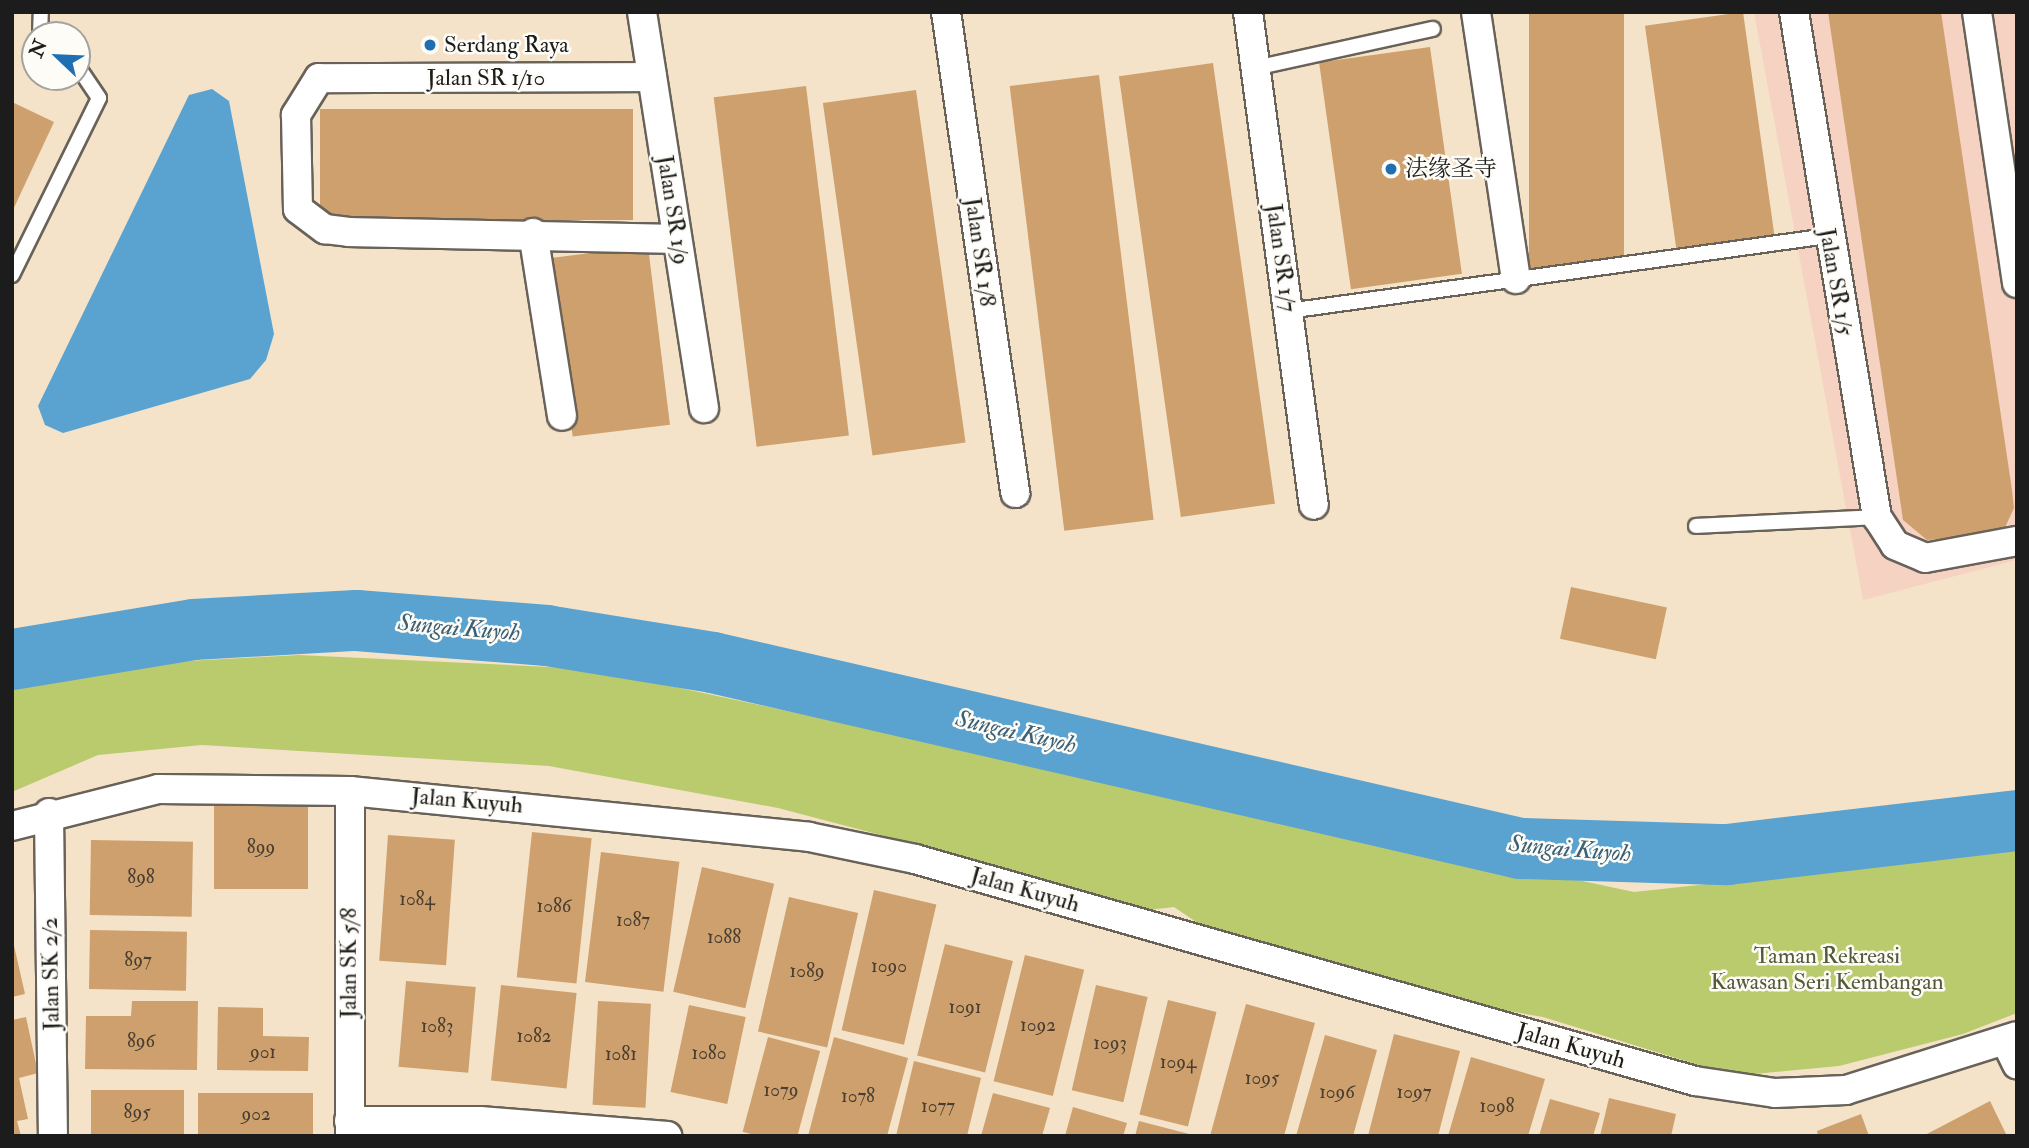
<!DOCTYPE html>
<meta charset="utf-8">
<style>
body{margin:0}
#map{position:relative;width:2029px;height:1148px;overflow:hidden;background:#f4e3c9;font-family:"IM FELL Double Pica","Noto Serif SC",serif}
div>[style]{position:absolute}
.built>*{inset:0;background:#f6d2c3}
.green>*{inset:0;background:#bacb6e}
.water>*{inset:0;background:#5aa3d1}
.river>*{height:61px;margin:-30.5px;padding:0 30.5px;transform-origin:30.5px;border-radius:30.5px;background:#5aa3d1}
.building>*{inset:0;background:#cea06d;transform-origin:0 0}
.roads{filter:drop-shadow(2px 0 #686259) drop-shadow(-2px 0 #686259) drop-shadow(0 2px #686259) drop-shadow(0 -2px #686259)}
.service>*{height:14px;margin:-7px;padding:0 7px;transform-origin:7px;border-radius:7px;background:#fff}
.minor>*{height:28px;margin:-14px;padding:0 14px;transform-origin:14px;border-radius:14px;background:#fff}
.dots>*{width:19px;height:19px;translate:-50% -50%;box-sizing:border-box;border:4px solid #fdfcf7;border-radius:50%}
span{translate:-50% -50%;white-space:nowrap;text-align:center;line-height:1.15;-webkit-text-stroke:5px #fdfcf7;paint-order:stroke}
.number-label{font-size:19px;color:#483d30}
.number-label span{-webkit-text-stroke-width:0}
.poi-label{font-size:23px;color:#1c1c1c}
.left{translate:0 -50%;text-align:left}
.street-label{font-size:23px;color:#1c1c1c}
.park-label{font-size:23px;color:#535939}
.water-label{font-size:24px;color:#3b6076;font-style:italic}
.frame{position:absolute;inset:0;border:14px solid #1c1c1c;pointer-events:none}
.north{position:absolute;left:21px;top:21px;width:70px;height:70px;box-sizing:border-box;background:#fdfcf7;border:2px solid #a3a29f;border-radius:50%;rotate:293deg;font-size:19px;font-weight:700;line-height:28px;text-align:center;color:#1c1c1c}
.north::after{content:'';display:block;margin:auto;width:24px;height:32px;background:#1f6fb2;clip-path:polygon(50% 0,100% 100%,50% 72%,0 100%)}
</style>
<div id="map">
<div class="built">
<i style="clip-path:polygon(1754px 12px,2017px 12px,2017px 560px,1863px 600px)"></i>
</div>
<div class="green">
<i style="clip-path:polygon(299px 655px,591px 669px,1634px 892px,1932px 860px,2017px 838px,2017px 1013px,1963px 1034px,1839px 1066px,1734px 1076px,1543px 1017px,1400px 992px,1229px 944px,1174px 907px,1131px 912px,976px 860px,778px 808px,549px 766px,202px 745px,98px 755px,12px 792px,12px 681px,56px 668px)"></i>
</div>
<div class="water">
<i style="clip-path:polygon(212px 89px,229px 101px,274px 334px,266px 360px,250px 379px,63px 433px,45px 425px,38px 406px,189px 95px)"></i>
</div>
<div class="river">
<i style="left:12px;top:659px;width:183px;rotate:-9.4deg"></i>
<i style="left:193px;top:629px;width:163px;rotate:-3.2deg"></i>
<i style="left:356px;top:620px;width:191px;rotate:4.5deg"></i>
<i style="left:546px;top:635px;width:168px;rotate:9.2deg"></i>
<i style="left:712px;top:662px;width:829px;rotate:12.96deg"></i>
<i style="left:1520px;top:848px;width:207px;rotate:1.7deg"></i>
<i style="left:1727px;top:854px;width:292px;rotate:-6.7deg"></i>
</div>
<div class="building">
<i style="left:1529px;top:12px;width:95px;height:259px"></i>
<i style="left:1743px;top:12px;width:225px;height:99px;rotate:82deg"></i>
<i style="clip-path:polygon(1828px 12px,1941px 12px,2012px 490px,2014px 508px,2002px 534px,1927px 540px,1903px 520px)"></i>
<i style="left:1430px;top:47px;width:229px;height:112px;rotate:82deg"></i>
<i style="left:1213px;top:63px;width:445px;height:95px;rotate:82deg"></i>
<i style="left:1099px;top:75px;width:448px;height:90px;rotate:83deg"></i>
<i style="left:806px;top:86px;width:352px;height:93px;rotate:83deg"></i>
<i style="left:916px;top:90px;width:356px;height:94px;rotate:82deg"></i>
<i style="clip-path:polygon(12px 102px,54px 122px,12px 212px)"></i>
<i style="left:320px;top:109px;width:313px;height:111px"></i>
<i style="left:648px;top:246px;width:180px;height:98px;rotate:83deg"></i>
<i style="left:1571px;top:587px;width:98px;height:53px;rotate:12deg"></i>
<i style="left:308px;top:805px;width:84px;height:94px;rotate:90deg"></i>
<i style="left:532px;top:832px;width:60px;height:146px;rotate:6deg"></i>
<i style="left:388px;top:835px;width:67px;height:126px;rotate:4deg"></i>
<i style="left:91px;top:840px;width:102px;height:75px;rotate:1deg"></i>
<i style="left:601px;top:852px;width:79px;height:131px;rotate:7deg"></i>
<i style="left:702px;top:867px;width:74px;height:128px;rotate:13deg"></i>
<i style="left:874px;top:890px;width:64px;height:144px;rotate:13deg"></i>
<i style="left:789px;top:897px;width:71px;height:138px;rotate:13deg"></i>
<i style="left:90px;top:930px;width:97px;height:59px;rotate:1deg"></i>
<i style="clip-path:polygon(13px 941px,25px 994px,12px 997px,12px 942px)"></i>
<i style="left:945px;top:944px;width:70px;height:115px;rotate:14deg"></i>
<i style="left:1025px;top:955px;width:61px;height:130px;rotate:14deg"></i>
<i style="left:406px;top:981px;width:70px;height:86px;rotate:5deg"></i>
<i style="left:501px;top:985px;width:76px;height:96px;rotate:6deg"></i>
<i style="left:1096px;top:985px;width:53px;height:108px;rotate:13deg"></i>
<i style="left:1168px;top:1000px;width:50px;height:118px;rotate:14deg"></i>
<i style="clip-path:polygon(132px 1001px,198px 1001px,197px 1070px,85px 1069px,86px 1016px,131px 1016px)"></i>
<i style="left:598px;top:1001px;width:53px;height:104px;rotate:3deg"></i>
<i style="clip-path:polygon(1246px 1004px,1315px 1023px,1284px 1136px,1210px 1136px)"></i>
<i style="left:689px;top:1005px;width:58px;height:89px;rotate:12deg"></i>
<i style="clip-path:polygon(218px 1007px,263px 1008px,263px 1036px,309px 1037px,308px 1071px,217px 1070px)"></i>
<i style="clip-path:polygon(26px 1017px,38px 1073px,19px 1078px,28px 1119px,17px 1121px,21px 1136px,12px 1136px,12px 1020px)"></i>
<i style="clip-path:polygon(1394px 1034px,1460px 1051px,1438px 1136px,1368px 1136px)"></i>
<i style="clip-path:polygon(1325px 1035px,1377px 1050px,1353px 1136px,1296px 1136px)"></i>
<i style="left:768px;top:1037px;width:54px;height:98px;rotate:15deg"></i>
<i style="clip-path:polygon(834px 1037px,908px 1058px,887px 1136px,808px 1136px)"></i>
<i style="clip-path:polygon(1471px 1057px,1545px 1079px,1528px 1136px,1448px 1136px)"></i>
<i style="clip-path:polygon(914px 1061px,981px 1078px,967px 1136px,896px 1136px)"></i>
<i style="left:184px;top:1090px;width:46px;height:93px;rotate:90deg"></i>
<i style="left:313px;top:1093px;width:43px;height:115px;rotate:90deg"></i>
<i style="clip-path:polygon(993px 1093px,1050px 1108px,1042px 1136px,981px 1136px)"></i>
<i style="clip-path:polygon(1609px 1098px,1676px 1114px,1671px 1136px,1600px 1136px)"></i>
<i style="clip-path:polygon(1550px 1099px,1600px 1113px,1593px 1136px,1539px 1136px)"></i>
<i style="clip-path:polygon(1990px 1101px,2007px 1136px,1923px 1136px)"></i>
<i style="clip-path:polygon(1073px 1107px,1127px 1123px,1123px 1136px,1065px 1136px)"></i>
<i style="clip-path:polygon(1861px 1114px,1869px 1136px,1818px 1136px,1817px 1131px)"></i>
<i style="clip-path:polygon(1139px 1121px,1193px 1135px,1193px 1136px,1135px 1136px)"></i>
</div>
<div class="roads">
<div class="service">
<i style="left:40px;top:35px;width:23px;rotate:-88deg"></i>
<i style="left:1255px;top:68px;width:182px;rotate:-12.4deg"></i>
<i style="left:12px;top:275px;width:197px;rotate:-63.8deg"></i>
<i style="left:99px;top:98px;width:40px;rotate:-124deg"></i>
<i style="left:1288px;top:311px;width:545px;rotate:-7.91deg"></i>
<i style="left:1696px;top:526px;width:181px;rotate:-2.8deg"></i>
</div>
<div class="minor">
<i style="left:642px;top:12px;width:401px;rotate:81.1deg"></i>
<i style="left:946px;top:12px;width:486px;rotate:81.8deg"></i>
<i style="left:1248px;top:12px;width:497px;rotate:82.4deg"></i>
<i style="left:1476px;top:12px;width:270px;rotate:81.5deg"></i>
<i style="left:1794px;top:12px;width:512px;rotate:80.67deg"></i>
<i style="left:1877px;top:517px;width:33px;rotate:57deg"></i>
<i style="left:1895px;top:545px;width:33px;rotate:23deg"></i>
<i style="left:1925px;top:558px;width:94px;rotate:-10.5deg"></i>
<i style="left:1977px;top:12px;width:274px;rotate:81.6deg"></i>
<i style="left:652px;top:77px;width:333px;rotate:179.8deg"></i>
<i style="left:319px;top:78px;width:44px;rotate:121.9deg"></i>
<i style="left:296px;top:115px;width:94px;rotate:88.8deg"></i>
<i style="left:298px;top:209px;width:34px;rotate:37deg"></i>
<i style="left:325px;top:229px;width:24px;rotate:7deg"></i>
<i style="left:349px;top:232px;width:328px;rotate:1.2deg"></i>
<i style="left:533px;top:233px;width:185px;rotate:81deg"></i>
<i style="left:49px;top:813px;width:323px;rotate:89.3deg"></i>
<i style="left:12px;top:826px;width:151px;rotate:-14.2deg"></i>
<i style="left:158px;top:789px;width:192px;rotate:0.6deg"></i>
<i style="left:350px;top:791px;width:461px;rotate:5.7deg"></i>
<i style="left:809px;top:837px;width:108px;rotate:11.7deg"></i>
<i style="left:915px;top:859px;width:811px;rotate:15.89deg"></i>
<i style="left:1695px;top:1081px;width:81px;rotate:8.5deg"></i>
<i style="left:1775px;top:1093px;width:71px;rotate:-2.4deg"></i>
<i style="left:1846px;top:1090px;width:179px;rotate:-17.5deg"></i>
<i style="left:2006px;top:1042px;width:25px;rotate:64deg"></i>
<i style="left:349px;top:1121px;width:131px"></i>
<i style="left:480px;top:1121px;width:188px;rotate:4.6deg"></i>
<i style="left:350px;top:1136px;width:345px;rotate:-90deg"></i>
</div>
</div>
<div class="dots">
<i style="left:430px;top:45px;background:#1f6fb2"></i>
<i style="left:1391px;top:169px;background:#1f6fb2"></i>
</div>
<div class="number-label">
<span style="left:261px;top:848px">899</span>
<span style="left:141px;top:878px">898</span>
<span style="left:417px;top:900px">1084</span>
<span style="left:554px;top:907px">1086</span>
<span style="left:633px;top:921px">1087</span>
<span style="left:724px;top:938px">1088</span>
<span style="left:138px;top:961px">897</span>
<span style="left:889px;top:967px">1090</span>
<span style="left:807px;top:972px">1089</span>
<span style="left:965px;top:1008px">1091</span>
<span style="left:1038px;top:1026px">1092</span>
<span style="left:437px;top:1027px">1083</span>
<span style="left:534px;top:1037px">1082</span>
<span style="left:141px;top:1042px">896</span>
<span style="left:1110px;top:1044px">1093</span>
<span style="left:263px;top:1053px">901</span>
<span style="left:709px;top:1054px">1080</span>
<span style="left:621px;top:1055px">1081</span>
<span style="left:1178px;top:1063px">1094</span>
<span style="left:1262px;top:1079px">1095</span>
<span style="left:781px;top:1091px">1079</span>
<span style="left:1337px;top:1093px">1096</span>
<span style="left:1414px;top:1093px">1097</span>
<span style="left:858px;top:1097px">1078</span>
<span style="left:938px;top:1107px">1077</span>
<span style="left:1497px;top:1107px">1098</span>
<span style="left:137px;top:1113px">895</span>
<span style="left:256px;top:1115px">902</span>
</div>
<div class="poi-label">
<span class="left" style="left:444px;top:45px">Serdang Raya</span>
<span class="left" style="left:1405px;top:169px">法缘圣寺</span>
</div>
<div class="street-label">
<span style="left:486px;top:78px">Jalan SR 1/10</span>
<span style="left:673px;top:210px;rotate:81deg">Jalan SR 1/9</span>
<span style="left:980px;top:252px;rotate:82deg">Jalan SR 1/8</span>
<span style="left:1281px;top:258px;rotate:82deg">Jalan SR 1/7</span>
<span style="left:1836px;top:282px;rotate:80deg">Jalan SR 1/5</span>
<span style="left:467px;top:801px;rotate:5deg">Jalan Kuyuh</span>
<span style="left:1025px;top:890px;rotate:16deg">Jalan Kuyuh</span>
<span style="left:349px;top:963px;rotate:-90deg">Jalan SK 5/8</span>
<span style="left:51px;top:974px;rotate:-91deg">Jalan SK 2/2</span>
<span style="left:1571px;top:1046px;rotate:16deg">Jalan Kuyuh</span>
</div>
<div class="park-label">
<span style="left:1827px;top:969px">Taman Rekreasi<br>Kawasan Seri Kembangan</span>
</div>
<div class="water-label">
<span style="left:459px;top:628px;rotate:5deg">Sungai Kuyoh</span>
<span style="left:1016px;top:732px;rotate:13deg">Sungai Kuyoh</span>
<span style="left:1570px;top:849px;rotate:5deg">Sungai Kuyoh</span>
</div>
<div class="frame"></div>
<div class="north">N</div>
</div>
